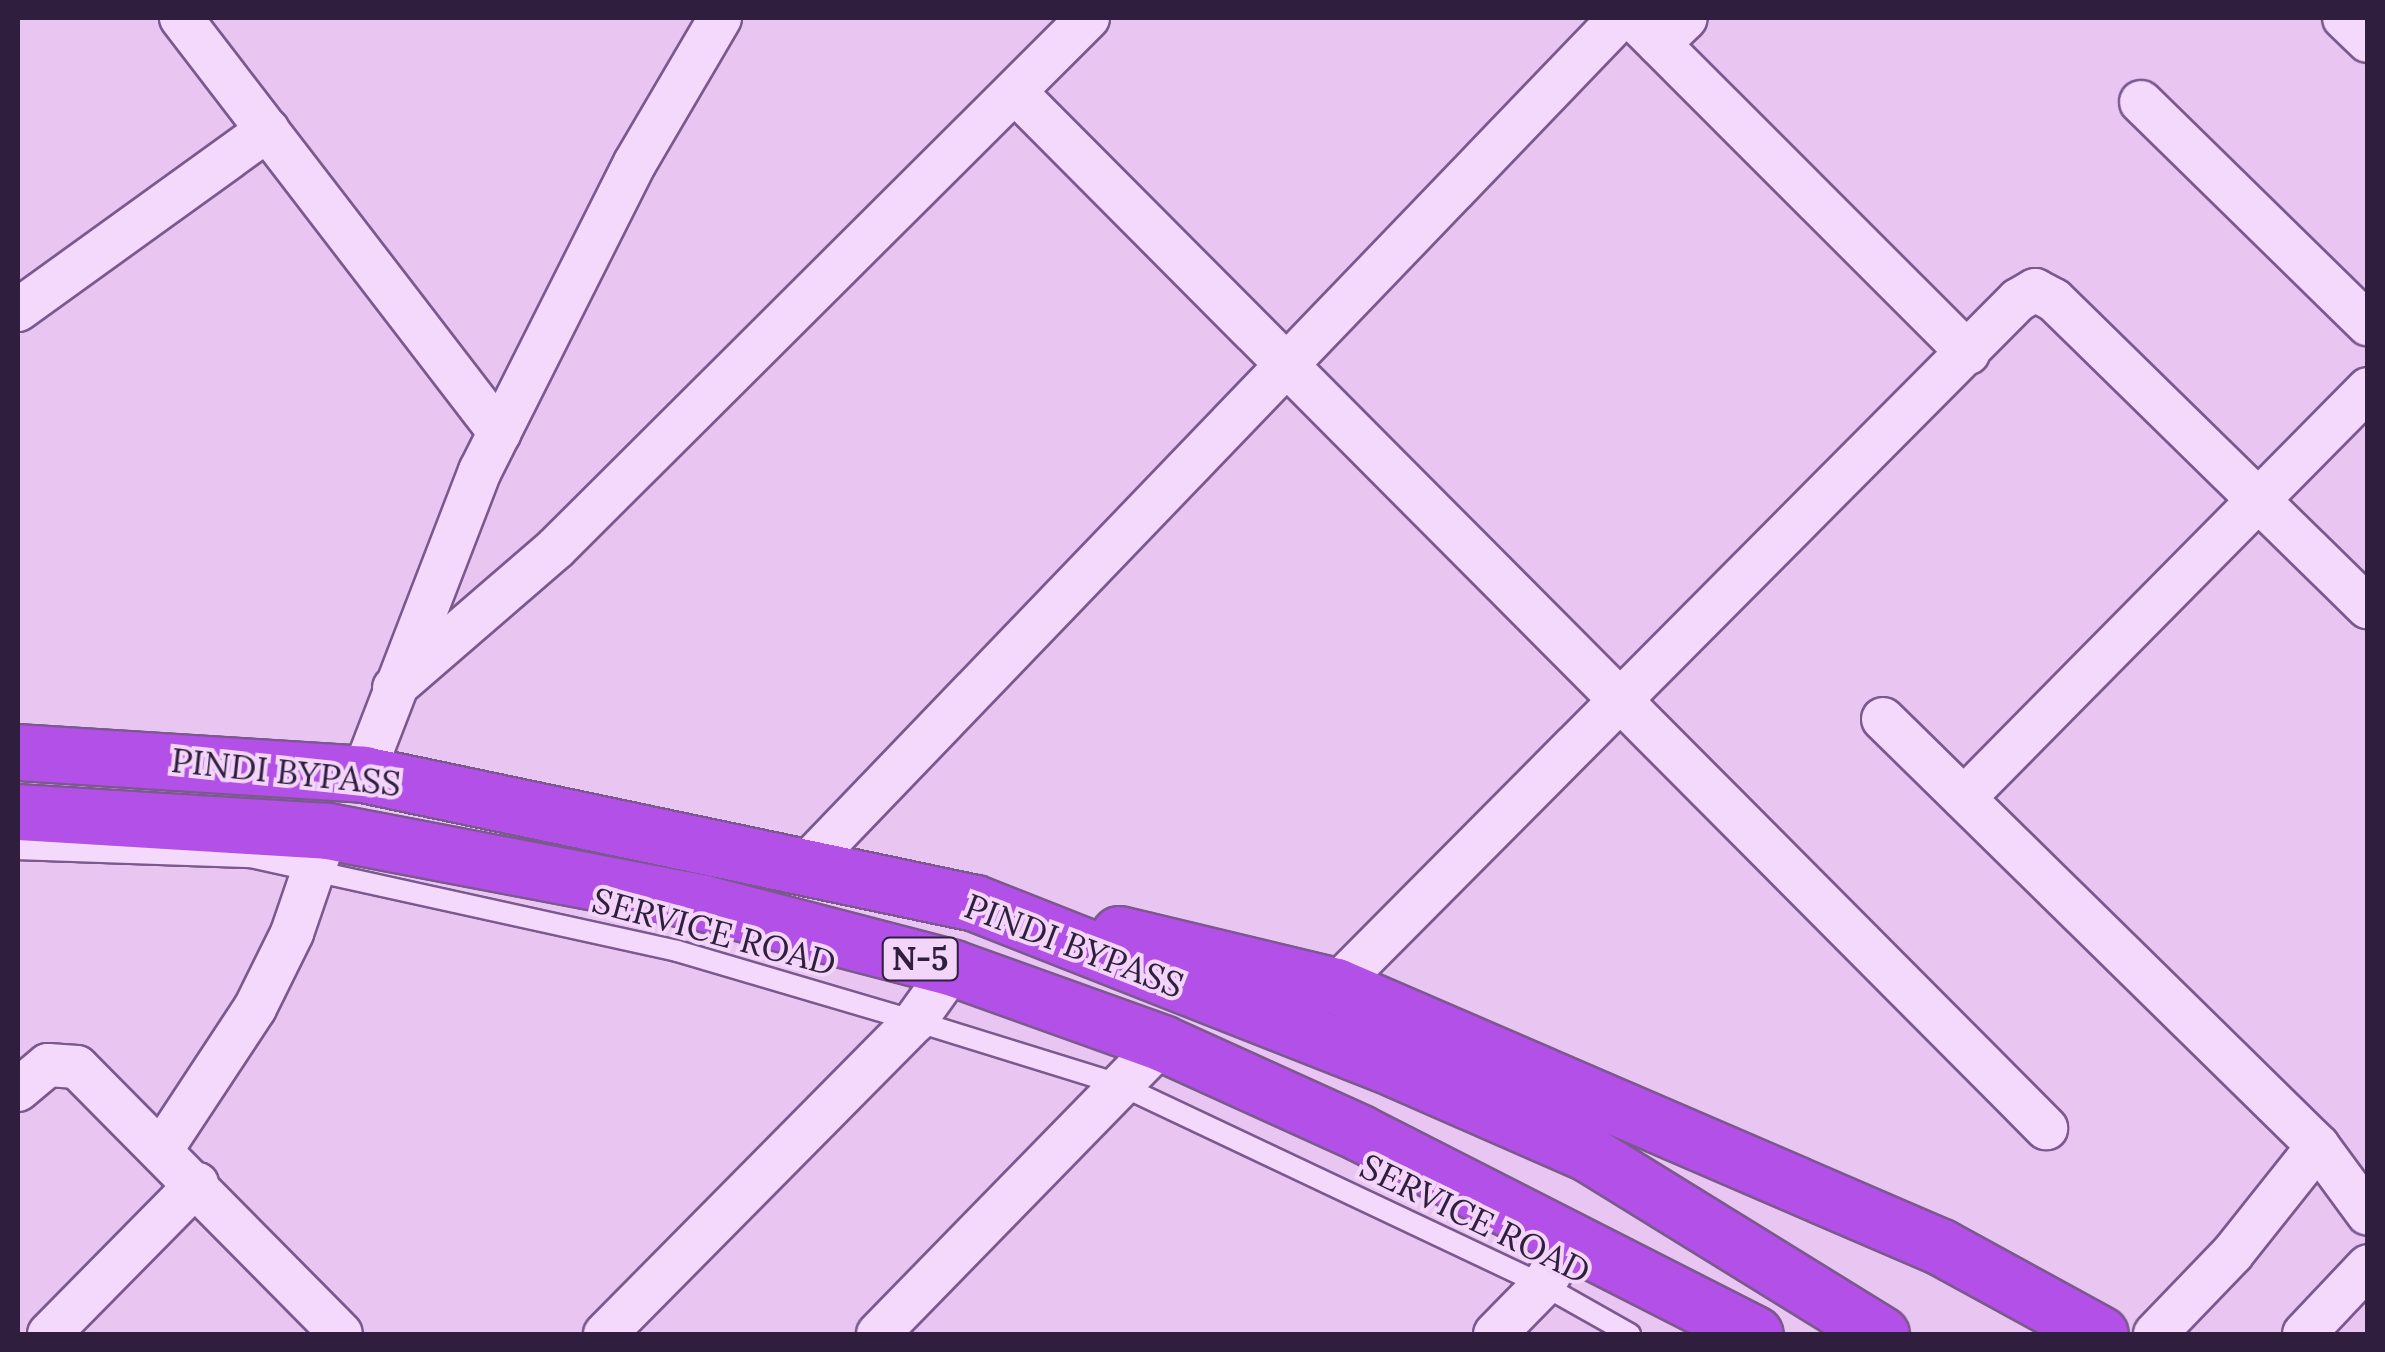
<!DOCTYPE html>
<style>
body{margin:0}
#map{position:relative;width:2385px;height:1352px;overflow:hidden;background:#e9c5f2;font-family:Lora,serif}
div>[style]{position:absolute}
.roads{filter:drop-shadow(2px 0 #7b598f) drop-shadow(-2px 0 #7b598f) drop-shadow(0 2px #7b598f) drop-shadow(0 -2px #7b598f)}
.lane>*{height:20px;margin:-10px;padding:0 10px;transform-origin:10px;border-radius:10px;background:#f4d9fc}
.street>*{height:42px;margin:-21px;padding:0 21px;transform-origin:21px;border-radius:21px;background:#f4d9fc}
.highway>*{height:55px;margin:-27.5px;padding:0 27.5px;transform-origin:27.5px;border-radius:27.5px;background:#b350e7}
span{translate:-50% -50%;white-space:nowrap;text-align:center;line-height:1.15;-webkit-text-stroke:8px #f2d5f9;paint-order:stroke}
.shield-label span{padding:2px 8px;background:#f2d5f9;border:2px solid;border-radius:8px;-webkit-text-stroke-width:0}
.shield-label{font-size:32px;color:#301e3e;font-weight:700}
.street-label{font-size:35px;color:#301e3e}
.frame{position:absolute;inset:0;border:20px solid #301e3e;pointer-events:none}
</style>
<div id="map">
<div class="roads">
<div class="lane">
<i style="left:18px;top:849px;width:232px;rotate:2deg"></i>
<i style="left:250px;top:857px;width:437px;rotate:12.4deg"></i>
<i style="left:677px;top:951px;width:248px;rotate:16.4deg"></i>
<i style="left:915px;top:1021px;width:213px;rotate:17.2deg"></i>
<i style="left:1118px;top:1084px;width:470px;rotate:25.3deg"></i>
<i style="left:1543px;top:1285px;width:100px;rotate:29.4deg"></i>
</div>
<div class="street">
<i style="left:181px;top:18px;width:523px;rotate:52.45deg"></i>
<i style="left:1633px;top:18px;width:474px;rotate:45deg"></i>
<i style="left:2344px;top:18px;width:33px;rotate:44deg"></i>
<i style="left:1659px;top:44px;width:37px;rotate:-44deg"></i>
<i style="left:1015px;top:92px;width:1462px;rotate:45.14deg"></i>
<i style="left:2141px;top:102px;width:318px;rotate:44.4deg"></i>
<i style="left:18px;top:310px;width:308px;rotate:-35.8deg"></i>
<i style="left:394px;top:688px;width:214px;rotate:-40.8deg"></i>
<i style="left:556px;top:548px;width:751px;rotate:-44.89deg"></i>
<i style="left:1883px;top:719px;width:610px;rotate:44.47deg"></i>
<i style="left:2318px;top:1146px;width:84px;rotate:53.7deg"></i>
<i style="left:363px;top:774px;width:325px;rotate:-68.9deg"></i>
<i style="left:480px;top:471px;width:345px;rotate:-63.3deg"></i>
<i style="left:635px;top:163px;width:168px;rotate:-59.6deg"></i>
<i style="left:1964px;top:798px;width:575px;rotate:-45.35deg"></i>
<i style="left:805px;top:866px;width:1176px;rotate:-46.14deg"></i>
<i style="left:1336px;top:986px;width:967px;rotate:-45.17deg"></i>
<i style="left:2018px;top:300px;width:20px;rotate:-30deg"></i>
<i style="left:2035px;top:290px;width:21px;rotate:28deg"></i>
<i style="left:2054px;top:300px;width:439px;rotate:44.4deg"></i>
<i style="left:18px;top:1090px;width:39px;rotate:-40deg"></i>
<i style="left:48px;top:1065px;width:29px;rotate:4deg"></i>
<i style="left:77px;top:1067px;width:375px;rotate:45.3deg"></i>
<i style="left:162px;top:1149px;width:169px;rotate:-56.6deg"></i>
<i style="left:255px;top:1008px;width:84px;rotate:-63.7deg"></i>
<i style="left:292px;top:933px;width:108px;rotate:-71.1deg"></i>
<i style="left:49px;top:1334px;width:211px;rotate:-45.4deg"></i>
<i style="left:605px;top:1334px;width:441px;rotate:-45.3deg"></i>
<i style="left:915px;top:1021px;width:65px;rotate:-54.4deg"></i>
<i style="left:878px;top:1334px;width:407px;rotate:-45.7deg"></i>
<i style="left:1495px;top:1334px;width:69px;rotate:-45.6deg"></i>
<i style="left:1543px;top:1285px;width:57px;rotate:-58deg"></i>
<i style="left:2155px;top:1334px;width:111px;rotate:-46.1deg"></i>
<i style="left:2232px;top:1254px;width:138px;rotate:-51.5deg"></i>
<i style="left:2304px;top:1334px;width:93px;rotate:-46.7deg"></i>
</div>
<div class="highway">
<i style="left:18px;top:752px;width:346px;rotate:3.6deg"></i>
<i style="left:363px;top:774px;width:625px;rotate:11.9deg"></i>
<i style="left:975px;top:903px;width:455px;rotate:21.5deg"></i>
<i style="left:1398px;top:1070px;width:209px;rotate:23.7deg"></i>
<i style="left:1589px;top:1154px;width:343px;rotate:31.7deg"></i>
<i style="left:18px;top:812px;width:310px;rotate:3.5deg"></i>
<i style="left:327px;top:831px;width:380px;rotate:10.8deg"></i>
<i style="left:700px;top:902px;width:261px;rotate:14.6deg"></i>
<i style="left:953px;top:968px;width:222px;rotate:19.7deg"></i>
<i style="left:1162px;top:1043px;width:217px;rotate:24.4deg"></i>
<i style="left:1360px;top:1133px;width:443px;rotate:27deg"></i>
<i style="left:1119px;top:934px;width:223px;rotate:13.5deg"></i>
<i style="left:1336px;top:986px;width:659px;rotate:23.34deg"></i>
<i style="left:1941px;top:1247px;width:181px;rotate:28.7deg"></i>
</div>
</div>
<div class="shield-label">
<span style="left:920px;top:959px">N-5</span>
</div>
<div class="street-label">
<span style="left:286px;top:772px;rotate:6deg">PINDI BYPASS</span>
<span style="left:714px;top:932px;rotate:15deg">SERVICE ROAD</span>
<span style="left:1074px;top:946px;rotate:21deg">PINDI BYPASS</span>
<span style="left:1475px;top:1219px;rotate:26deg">SERVICE ROAD</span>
</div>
<div class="frame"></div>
</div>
